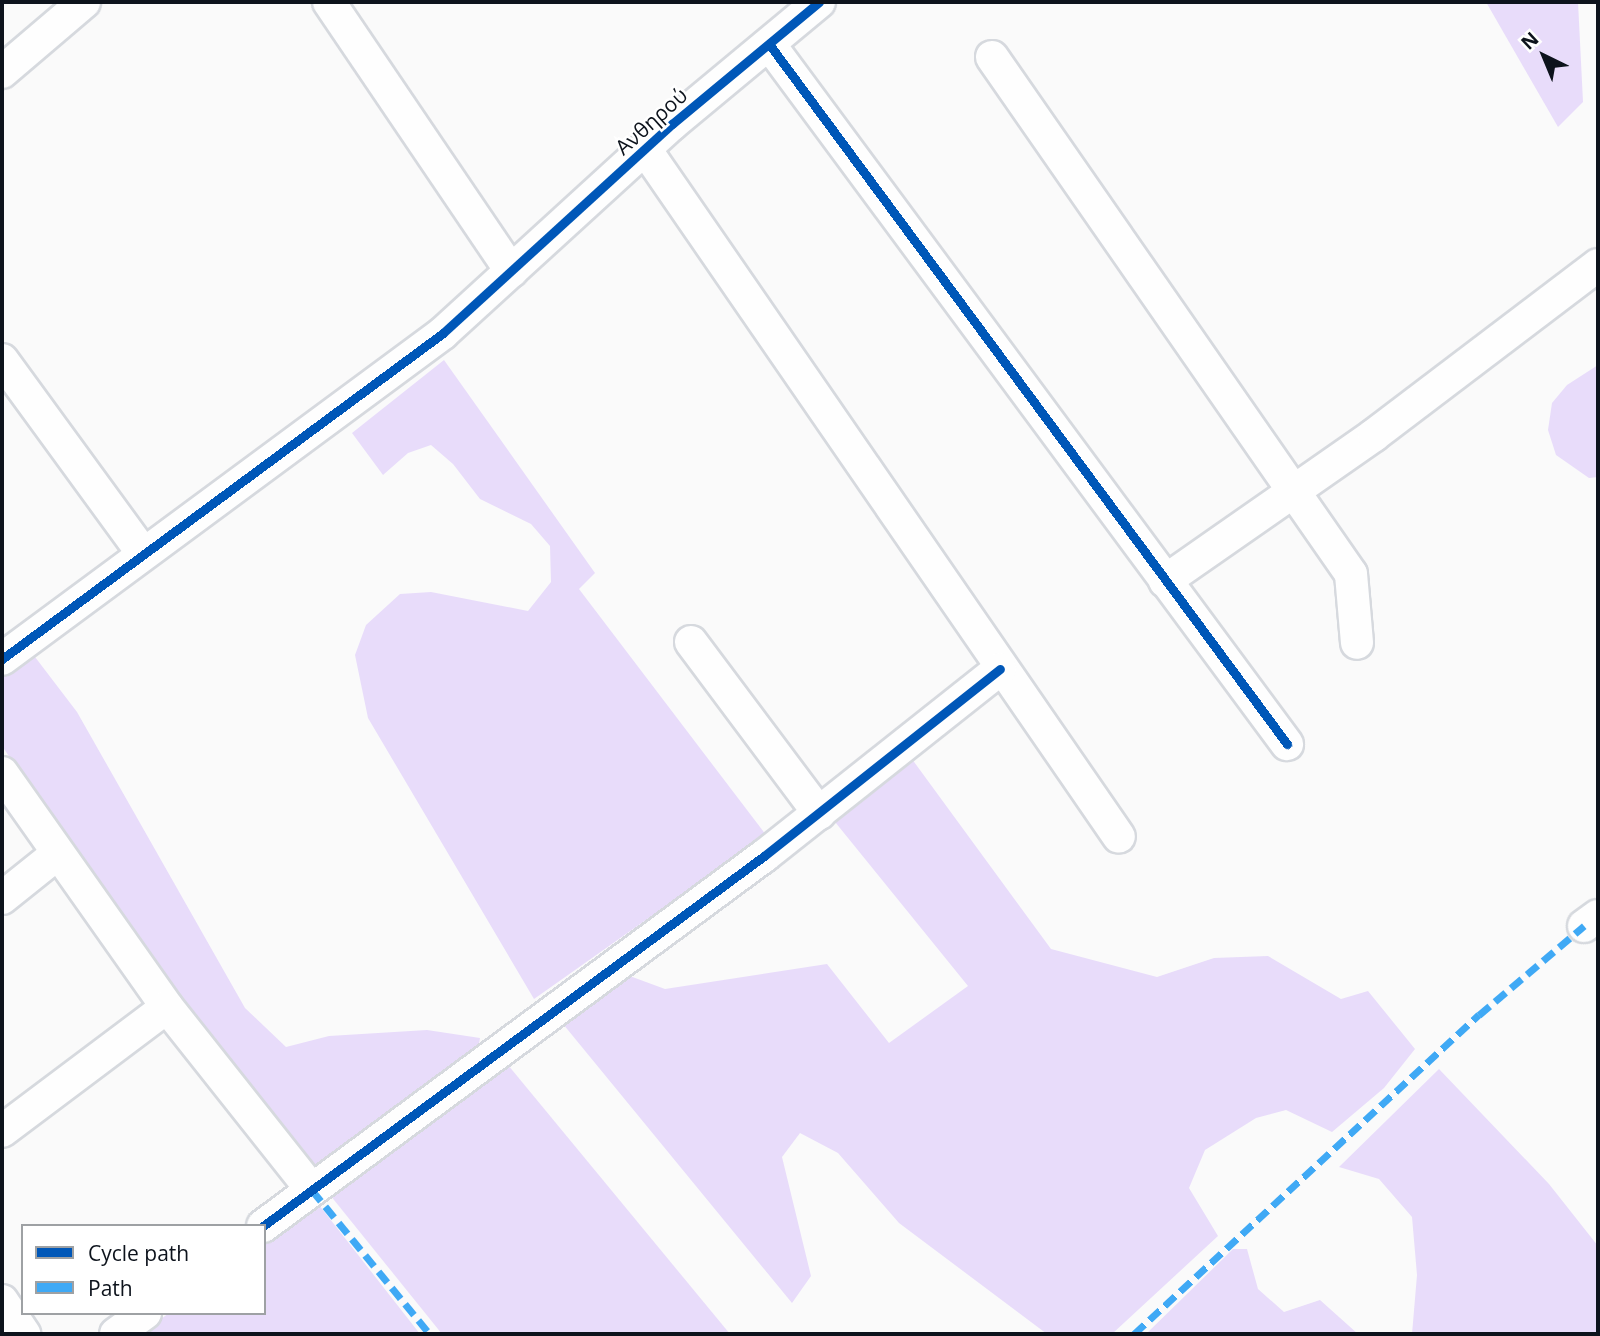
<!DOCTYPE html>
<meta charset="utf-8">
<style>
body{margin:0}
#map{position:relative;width:1600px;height:1336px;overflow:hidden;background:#fafafa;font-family:"Open Sans",sans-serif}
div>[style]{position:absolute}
.green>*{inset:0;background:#e8dcfa}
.roads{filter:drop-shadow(2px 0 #d6d9de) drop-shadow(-2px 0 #d6d9de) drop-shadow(0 2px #d6d9de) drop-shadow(0 -2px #d6d9de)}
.street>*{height:32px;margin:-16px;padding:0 16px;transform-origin:16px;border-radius:16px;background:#fefefe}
.quiet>*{height:7px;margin-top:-3.5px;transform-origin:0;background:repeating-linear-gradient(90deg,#3fa9f5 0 14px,transparent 0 21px)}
.cycleway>*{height:9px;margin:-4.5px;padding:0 4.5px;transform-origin:4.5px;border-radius:4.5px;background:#0057b8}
span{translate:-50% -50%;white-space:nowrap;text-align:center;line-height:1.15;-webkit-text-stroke:5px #fff;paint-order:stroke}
.street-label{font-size:21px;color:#0d131c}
.frame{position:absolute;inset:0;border:4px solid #0d131c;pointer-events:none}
.legend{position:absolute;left:21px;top:1224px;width:245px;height:91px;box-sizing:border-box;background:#fff;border:2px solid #9ea1a4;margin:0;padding:9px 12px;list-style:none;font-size:21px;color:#0d131c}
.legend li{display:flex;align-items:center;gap:14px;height:35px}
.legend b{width:35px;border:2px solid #9ea1a4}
.north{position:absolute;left:1509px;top:21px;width:70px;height:70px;-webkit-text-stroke:5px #fff;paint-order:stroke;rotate:317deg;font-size:19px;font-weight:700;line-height:28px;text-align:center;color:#0d131c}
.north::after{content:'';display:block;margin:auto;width:24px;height:32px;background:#0d131c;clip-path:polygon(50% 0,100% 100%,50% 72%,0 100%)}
</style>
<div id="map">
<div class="green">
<i style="clip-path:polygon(1486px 2px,1578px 2px,1583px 102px,1558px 127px)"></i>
<i style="clip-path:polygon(444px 360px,595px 573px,579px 589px,766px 835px,534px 999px,368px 718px,355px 655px,366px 625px,400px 594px,431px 592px,528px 611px,551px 582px,550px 546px,531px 524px,480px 499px,453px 464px,431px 445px,408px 453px,383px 475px,352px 433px)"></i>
<i style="clip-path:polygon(1598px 365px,1598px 477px,1589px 478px,1556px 455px,1548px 430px,1552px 403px,1567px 385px)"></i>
<i style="clip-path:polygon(32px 653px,77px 712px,245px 1008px,286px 1047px,329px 1036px,427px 1030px,480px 1038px,479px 1044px,311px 1172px,183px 1012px,2px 746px,2px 673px)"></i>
<i style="clip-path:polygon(909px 755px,1051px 949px,1157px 977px,1214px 958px,1268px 956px,1341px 999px,1368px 991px,1415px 1049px,1384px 1088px,1332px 1132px,1286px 1110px,1256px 1118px,1205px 1150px,1189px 1188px,1218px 1236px,1112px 1334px,1047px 1334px,899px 1223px,838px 1153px,800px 1133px,782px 1157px,811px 1276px,792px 1303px,563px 1024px,627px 975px,665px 989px,827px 964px,889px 1043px,968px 986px,831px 817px)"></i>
<i style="clip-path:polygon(503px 1059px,730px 1334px,442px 1334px,330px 1195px)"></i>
<i style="clip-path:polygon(1439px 1069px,1549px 1184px,1598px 1246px,1598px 1334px,1412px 1334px,1417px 1275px,1412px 1217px,1379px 1179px,1339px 1167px)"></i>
<i style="clip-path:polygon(319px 1205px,420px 1334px,141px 1334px,169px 1313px,264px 1313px,264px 1244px)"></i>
<i style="clip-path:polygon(1233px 1249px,1247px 1249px,1258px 1289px,1284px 1312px,1320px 1300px,1358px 1334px,1146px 1334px)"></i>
</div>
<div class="roads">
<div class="street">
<i style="left:329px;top:2px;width:325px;rotate:55.9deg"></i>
<i style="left:769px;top:44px;width:871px;rotate:53.5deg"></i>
<i style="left:992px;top:57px;width:629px;rotate:55.22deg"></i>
<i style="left:1351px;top:574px;width:69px;rotate:85deg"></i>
<i style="left:2px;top:72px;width:108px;rotate:-40.5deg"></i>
<i style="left:645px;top:149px;width:835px;rotate:55.43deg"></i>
<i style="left:2px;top:360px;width:238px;rotate:53.9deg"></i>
<i style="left:1165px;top:581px;width:255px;rotate:-34.9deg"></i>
<i style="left:1374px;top:435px;width:281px;rotate:-37.2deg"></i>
<i style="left:691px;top:642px;width:214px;rotate:53.2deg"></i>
<i style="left:2px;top:659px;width:548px;rotate:-36.47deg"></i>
<i style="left:443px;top:333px;width:310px;rotate:-42.4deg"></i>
<i style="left:672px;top:124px;width:191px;rotate:-39.7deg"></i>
<i style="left:2px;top:773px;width:286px;rotate:54.8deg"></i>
<i style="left:167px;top:1007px;width:233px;rotate:51.6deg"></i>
<i style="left:2px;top:898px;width:70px;rotate:-38.7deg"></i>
<i style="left:1584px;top:926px;width:17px;rotate:-36deg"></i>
<i style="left:2px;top:1131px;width:206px;rotate:-36.9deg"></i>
<i style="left:263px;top:1226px;width:623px;rotate:-36.45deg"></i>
<i style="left:764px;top:856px;width:301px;rotate:-38.4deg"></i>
<i style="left:2px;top:1301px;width:40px;rotate:56deg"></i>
<i style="left:116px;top:1334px;width:36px;rotate:-36deg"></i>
</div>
</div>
<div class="quiet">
<i style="left:312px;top:1190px;width:186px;rotate:50.7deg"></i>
<i style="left:1134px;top:1334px;width:470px;rotate:-42.8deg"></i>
<i style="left:1479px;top:1015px;width:138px;rotate:-40.3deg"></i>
</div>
<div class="cycleway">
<i style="left:769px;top:44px;width:871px;rotate:53.5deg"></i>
<i style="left:2px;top:659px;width:548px;rotate:-36.47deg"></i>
<i style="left:443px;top:333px;width:310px;rotate:-42.4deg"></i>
<i style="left:672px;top:124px;width:191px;rotate:-39.7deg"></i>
<i style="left:263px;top:1226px;width:623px;rotate:-36.45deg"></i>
<i style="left:764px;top:856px;width:301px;rotate:-38.4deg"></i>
</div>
<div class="street-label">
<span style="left:651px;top:121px;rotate:-42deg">Ανθηρού</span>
</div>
<div class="frame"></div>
<ul class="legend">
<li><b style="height:9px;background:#0057b8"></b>Cycle path</li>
<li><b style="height:9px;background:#3fa9f5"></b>Path</li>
</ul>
<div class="north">N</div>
</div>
